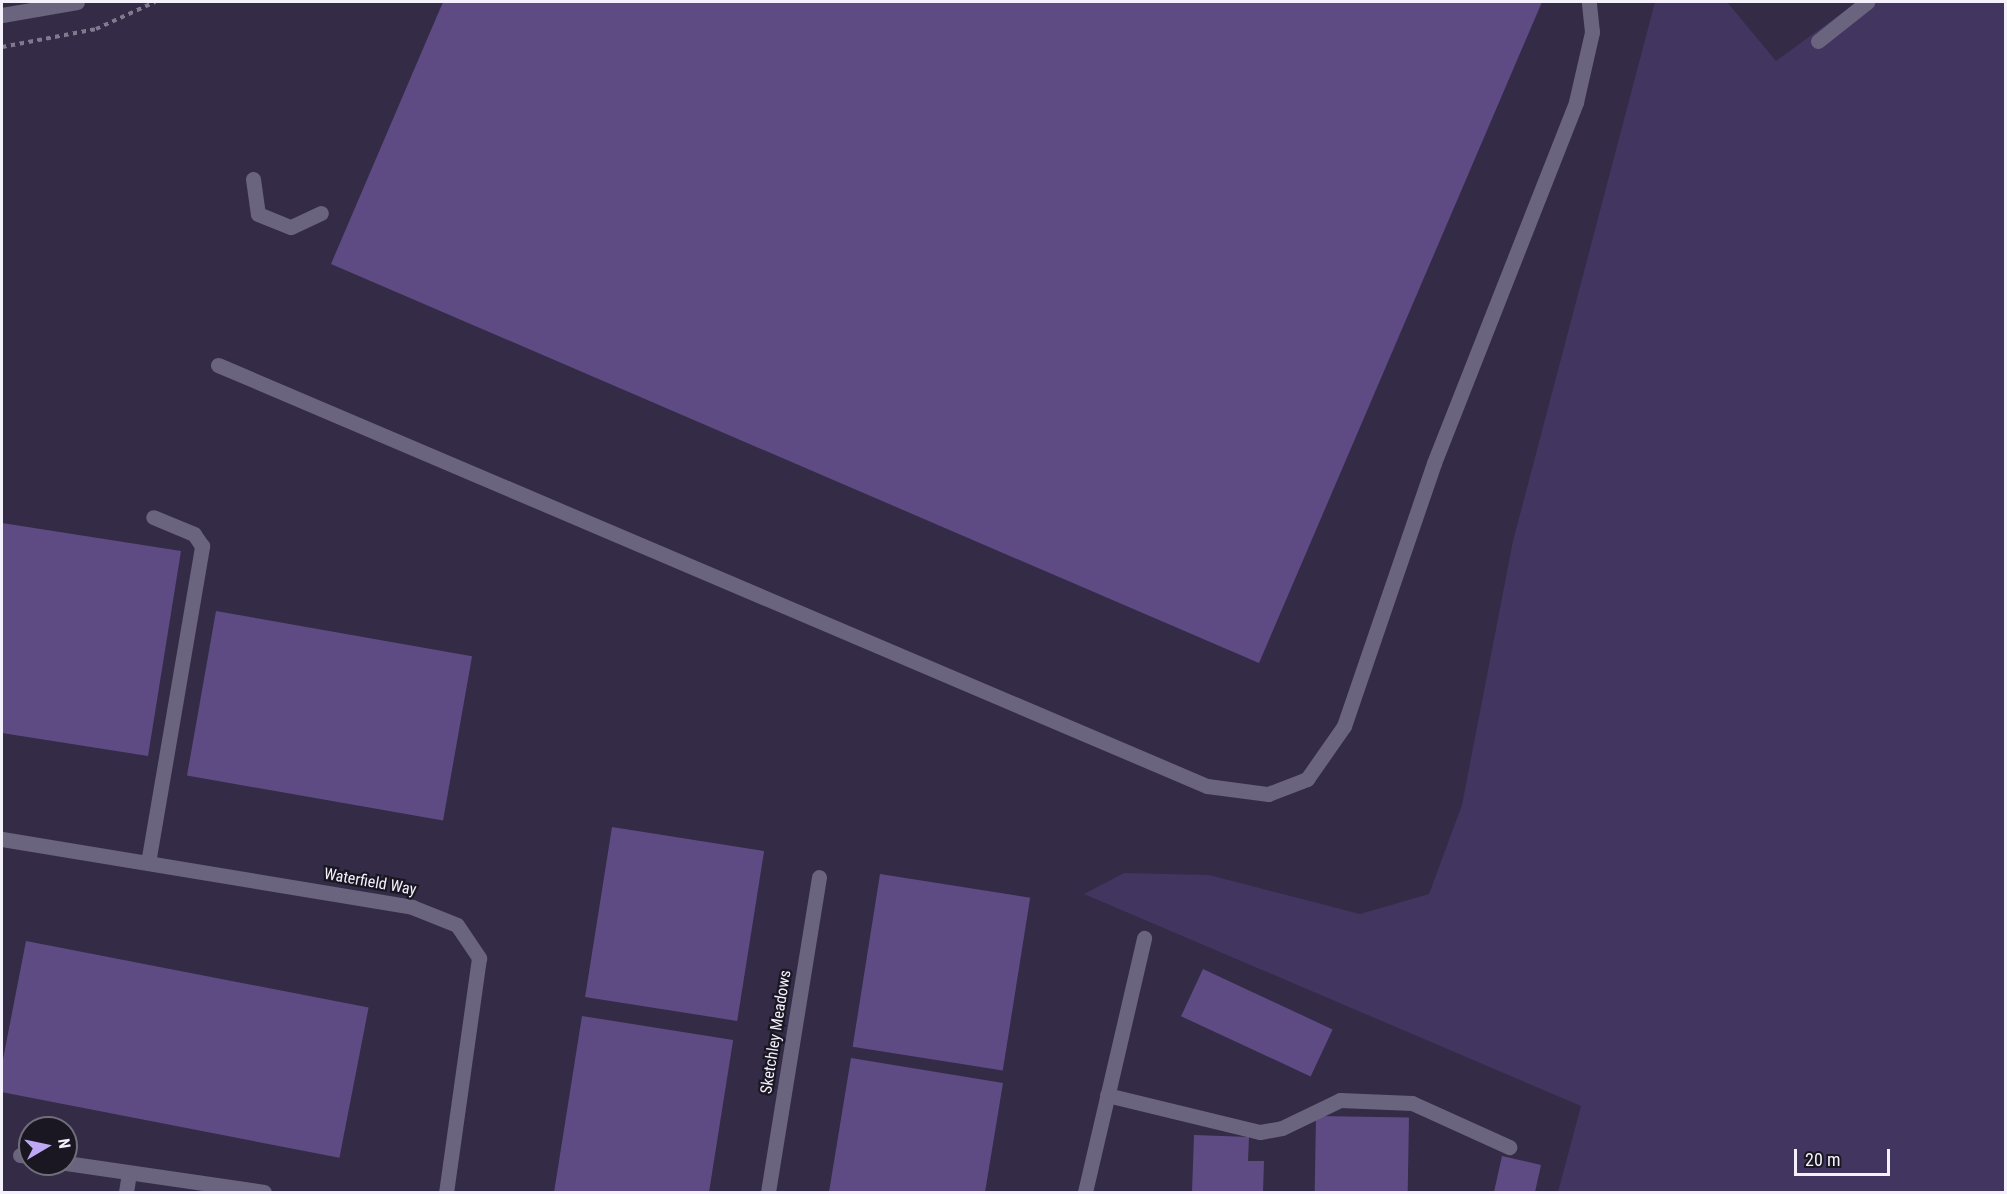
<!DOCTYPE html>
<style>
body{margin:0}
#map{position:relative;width:2007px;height:1194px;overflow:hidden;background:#342b47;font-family:"Roboto Condensed",sans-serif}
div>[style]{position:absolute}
.green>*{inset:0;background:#42355f}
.building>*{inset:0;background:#5e4b84;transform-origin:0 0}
.path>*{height:4px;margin-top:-2px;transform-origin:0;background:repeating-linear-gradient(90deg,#817a8f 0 4.5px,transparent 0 9px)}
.minor>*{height:15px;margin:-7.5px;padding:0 7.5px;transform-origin:7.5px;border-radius:7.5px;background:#6b647e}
span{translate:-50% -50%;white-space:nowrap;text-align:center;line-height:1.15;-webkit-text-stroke:4.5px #1a1723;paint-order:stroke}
.street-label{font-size:16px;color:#f4f1fc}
.frame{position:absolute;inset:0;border:3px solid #f4f1fc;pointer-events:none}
.north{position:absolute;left:18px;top:1116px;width:60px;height:60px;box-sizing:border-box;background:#1a1723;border:2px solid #716e7a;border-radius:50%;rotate:81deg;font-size:16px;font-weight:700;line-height:24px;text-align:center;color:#f4f1fc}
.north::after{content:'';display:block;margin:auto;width:21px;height:27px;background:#bfa8f4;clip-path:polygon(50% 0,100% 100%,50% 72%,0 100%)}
.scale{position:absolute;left:1794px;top:1149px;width:96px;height:27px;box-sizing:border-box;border:3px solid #f4f1fc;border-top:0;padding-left:8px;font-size:18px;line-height:21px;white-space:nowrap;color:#f4f1fc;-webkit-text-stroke:4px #1a1723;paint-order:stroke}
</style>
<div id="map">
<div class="green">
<i style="clip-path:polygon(1655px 2px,1727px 2px,1776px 61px,1857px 2px,2005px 2px,2005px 1192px,1558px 1192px,1581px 1106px,1084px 894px,1124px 873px,1209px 875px,1360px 914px,1429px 894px,1462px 805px,1513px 541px)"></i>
</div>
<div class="building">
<i style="clip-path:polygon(443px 2px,1542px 2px,1259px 663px,331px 264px)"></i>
<i style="clip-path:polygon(2px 523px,181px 551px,148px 756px,2px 733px)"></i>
<i style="left:216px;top:611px;width:260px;height:167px;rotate:10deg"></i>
<i style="left:612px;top:827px;width:154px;height:172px;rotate:9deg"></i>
<i style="left:880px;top:874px;width:152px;height:175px;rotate:9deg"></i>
<i style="left:26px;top:941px;width:349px;height:153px;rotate:11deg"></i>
<i style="left:1203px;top:969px;width:143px;height:52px;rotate:25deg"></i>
<i style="left:582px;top:1016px;width:153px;height:178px;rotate:9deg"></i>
<i style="clip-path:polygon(851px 1058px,1003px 1083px,985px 1192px,829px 1192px)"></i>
<i style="left:1316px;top:1116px;width:93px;height:76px;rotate:1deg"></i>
<i style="clip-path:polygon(1194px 1135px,1249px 1137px,1248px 1161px,1264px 1161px,1263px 1192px,1192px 1192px)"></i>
<i style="clip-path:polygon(1502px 1156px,1541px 1165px,1535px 1192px,1494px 1192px)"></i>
</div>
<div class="path">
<i style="left:2px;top:47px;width:96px;rotate:-10.8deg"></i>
<i style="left:96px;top:29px;width:65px;rotate:-24.6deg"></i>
</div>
<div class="minor">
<i style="left:2px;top:15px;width:76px;rotate:-9.8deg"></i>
<i style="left:1818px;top:41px;width:63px;rotate:-38.5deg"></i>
<i style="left:253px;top:179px;width:35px;rotate:82deg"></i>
<i style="left:258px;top:214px;width:35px;rotate:22deg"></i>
<i style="left:291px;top:227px;width:33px;rotate:-25deg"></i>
<i style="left:218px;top:365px;width:1075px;rotate:23.06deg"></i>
<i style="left:1207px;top:786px;width:62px;rotate:7.5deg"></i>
<i style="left:1268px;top:794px;width:42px;rotate:-21deg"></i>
<i style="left:1307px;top:779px;width:65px;rotate:-55.1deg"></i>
<i style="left:1344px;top:726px;width:278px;rotate:-71.1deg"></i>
<i style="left:1434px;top:463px;width:388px;rotate:-68.5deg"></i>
<i style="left:1576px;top:102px;width:72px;rotate:-77.1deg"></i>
<i style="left:1592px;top:32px;width:30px;rotate:-96deg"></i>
<i style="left:2px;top:839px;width:416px;rotate:9.4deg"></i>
<i style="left:412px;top:907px;width:48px;rotate:21.8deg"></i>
<i style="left:457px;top:925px;width:40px;rotate:56deg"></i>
<i style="left:479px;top:958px;width:236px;rotate:98deg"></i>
<i style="left:148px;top:863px;width:322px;rotate:-80.3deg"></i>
<i style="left:202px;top:546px;width:14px;rotate:-124deg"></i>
<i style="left:194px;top:534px;width:44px;rotate:-157.5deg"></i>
<i style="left:1107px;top:1095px;width:157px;rotate:13.6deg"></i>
<i style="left:1260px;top:1132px;width:22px;rotate:-10deg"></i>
<i style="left:1282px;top:1128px;width:64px;rotate:-25.8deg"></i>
<i style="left:1340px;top:1100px;width:72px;rotate:2.4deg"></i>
<i style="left:1412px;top:1103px;width:107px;rotate:24.4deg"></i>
<i style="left:20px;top:1155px;width:10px;rotate:6deg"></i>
<i style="left:66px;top:1163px;width:200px;rotate:8.3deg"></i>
<i style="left:126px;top:1192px;width:18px;rotate:-81deg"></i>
<i style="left:768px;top:1192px;width:319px;rotate:-80.8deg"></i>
<i style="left:1085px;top:1192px;width:261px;rotate:-76.9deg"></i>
</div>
<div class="street-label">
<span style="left:370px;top:882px;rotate:10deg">Waterfield Way</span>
<span style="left:776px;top:1032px;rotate:-81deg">Sketchley Meadows</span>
</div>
<div class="frame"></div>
<div class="north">N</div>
<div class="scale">20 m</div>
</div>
